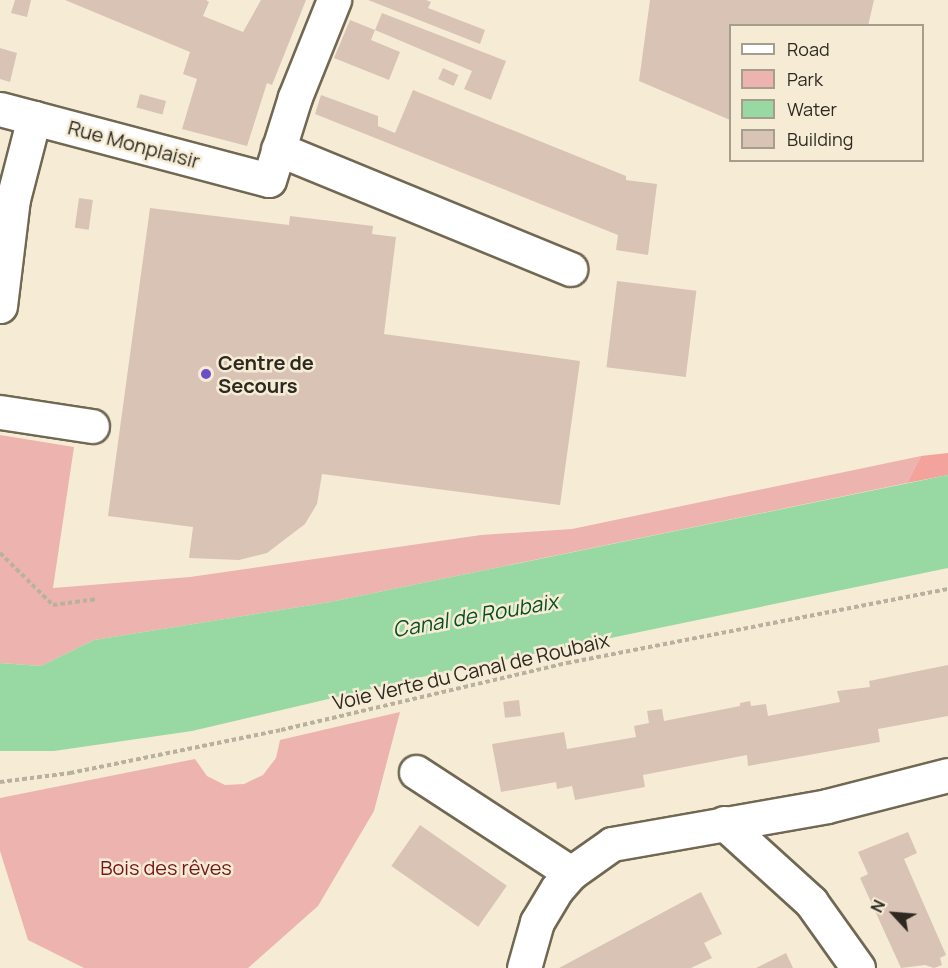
<!DOCTYPE html>
<meta charset="utf-8">
<style>
body{margin:0}
#map{position:relative;width:948px;height:968px;overflow:hidden;background:#f6ecd5;font-family:Manrope,sans-serif}
div>[style]{position:absolute}
.green>*{inset:0;background:#edb3ae}
.forest>*{inset:0;background:#f4a29c}
.water>*{inset:0;background:#98d9a3}
.building>*{inset:0;background:#d9c3b5;transform-origin:0 0}
.path>*{height:4px;margin-top:-2px;transform-origin:0;background:repeating-linear-gradient(90deg,#b9b19f 0 4.5px,transparent 0 7.5px)}
.roads{filter:drop-shadow(2px 0 #716854) drop-shadow(-2px 0 #716854) drop-shadow(0 2px #716854) drop-shadow(0 -2px #716854)}
.minor>*{height:33px;margin:-16.5px;padding:0 16.5px;transform-origin:16.5px;border-radius:16.5px;background:#fff}
.dots>*{width:16px;height:16px;translate:-50% -50%;box-sizing:border-box;border:3px solid #f6ecd5;border-radius:50%}
span{translate:-50% -50%;white-space:nowrap;text-align:center;line-height:1.15;-webkit-text-stroke:5px #f6ecd5;paint-order:stroke}
.street-label{font-size:20px;color:#2d2921}
.poi-label{font-size:20px;color:#2d2921;font-weight:700}
.left{translate:0 -50%;text-align:left}
.park-label{font-size:20px;color:#75161b}
.water-label{font-size:21px;color:#045020;font-style:italic}
.legend{position:absolute;left:729px;top:24px;width:195px;height:138px;box-sizing:border-box;background:#f6ecd5;border:2px solid #a69e8d;margin:0;padding:8px 10px;list-style:none;font-size:18px;color:#2d2921}
.legend li{display:flex;align-items:center;gap:12px;height:30px}
.legend b{width:30px;border:2px solid #a69e8d}
.north{position:absolute;left:864px;top:884px;width:60px;height:60px;-webkit-text-stroke:4px #f6ecd5;paint-order:stroke;rotate:296deg;font-size:16px;font-weight:700;line-height:24px;text-align:center;color:#2d2921}
.north::after{content:'';display:block;margin:auto;width:21px;height:27px;background:#2d2921;clip-path:polygon(50% 0,100% 100%,50% 72%,0 100%)}
</style>
<div id="map">
<div class="green">
<i style="clip-path:polygon(0 435px,74px 447px,53px 588px,190px 577px,481px 535px,572px 529px,921px 456px,907px 483px,330px 602px,94px 640px,41px 666px,0 663px)"></i>
<i style="clip-path:polygon(400px 712px,374px 811px,318px 906px,248px 968px,84px 968px,28px 940px,0 851px,0 798px,195px 759px,207px 776px,225px 785px,244px 784px,263px 775px,276px 758px,280px 740px)"></i>
</div>
<div class="forest">
<i style="clip-path:polygon(948px 453px,948px 475px,907px 483px,921px 456px)"></i>
</div>
<div class="water">
<i style="clip-path:polygon(948px 475px,948px 568px,422px 677px,192px 731px,54px 751px,0 751px,0 663px,41px 666px,94px 640px,330px 602px)"></i>
</div>
<div class="building">
<i style="clip-path:polygon(15px 0,31px 0,27px 17px,11px 13px)"></i>
<i style="clip-path:polygon(65px 0,206px 0,209px 2px,203px 16px,243px 32px,261px 0,306px 0,272px 85px,267px 83px,247px 146px,182px 129px,197px 79px,183px 74px,190px 52px)"></i>
<i style="clip-path:polygon(368px 0,426px 0,431px 2px,428px 8px,485px 30px,480px 44px)"></i>
<i style="clip-path:polygon(650px 0,874px 0,868px 26px,730px 26px,730px 120px,639px 81px)"></i>
<i style="clip-path:polygon(382px 13px,506px 61px,491px 100px,464px 89px,472px 71px,375px 30px)"></i>
<i style="clip-path:polygon(350px 20px,375px 30px,371px 40px,400px 52px,389px 80px,334px 58px)"></i>
<i style="clip-path:polygon(0 48px,17px 53px,10px 82px,0 79px)"></i>
<i style="left:443px;top:68px;width:17px;height:12px;rotate:24deg"></i>
<i style="clip-path:polygon(413px 90px,626px 176px,626px 180px,657px 184px,648px 255px,616px 250px,618px 235px,315px 114px,321px 95px,378px 116px,378px 126px,395px 133px)"></i>
<i style="left:140px;top:94px;width:27px;height:14px;rotate:15deg"></i>
<i style="left:79px;top:198px;width:14px;height:30px;rotate:8deg"></i>
<i style="clip-path:polygon(150px 208px,289px 225px,290px 216px,373px 226px,372px 234px,396px 237px,384px 334px,580px 361px,560px 505px,322px 474px,317px 504px,305px 524px,267px 553px,239px 560px,189px 558px,193px 527px,108px 516px)"></i>
<i style="left:617px;top:281px;width:80px;height:87px;rotate:7deg"></i>
<i style="clip-path:polygon(948px 665px,948px 716px,878px 729px,880px 742px,748px 766px,747px 755px,643px 775px,645px 787px,575px 800px,572px 786px,557px 789px,556px 782px,501px 792px,492px 744px,564px 732px,567px 749px,636px 737px,634px 726px,649px 723px,647px 711px,662px 709px,664px 721px,740px 706px,740px 703px,750px 701px,751px 706px,766px 704px,768px 716px,840px 702px,837px 691px,870px 687px,869px 681px)"></i>
<i style="left:519px;top:700px;width:16px;height:16px;rotate:83deg"></i>
<i style="left:420px;top:825px;width:106px;height:50px;rotate:35deg"></i>
<i style="clip-path:polygon(908px 832px,917px 853px,904px 859px,946px 955px,940px 958px,942px 965px,934px 968px,925px 965px,901px 968px,860px 878px,868px 874px,858px 852px)"></i>
<i style="clip-path:polygon(701px 892px,722px 934px,704px 943px,712px 958px,691px 968px,559px 968px)"></i>
<i style="clip-path:polygon(786px 953px,793px 968px,756px 968px)"></i>
</div>
<div class="path">
<i style="left:0;top:553px;width:74px;rotate:44.5deg"></i>
<i style="left:53px;top:605px;width:45px;rotate:-7.6deg"></i>
<i style="left:0;top:782px;width:71px;rotate:-7.3deg"></i>
<i style="left:70px;top:773px;width:215px;rotate:-11.5deg"></i>
<i style="left:281px;top:730px;width:294px;rotate:-13.2deg"></i>
<i style="left:567px;top:663px;width:388px;rotate:-11deg"></i>
</div>
<div class="roads">
<div class="minor">
<i style="left:0;top:109px;width:278px;rotate:14.8deg"></i>
<i style="left:269px;top:180px;width:87px;rotate:-72.6deg"></i>
<i style="left:295px;top:97px;width:105px;rotate:-68.1deg"></i>
<i style="left:278px;top:149px;width:316px;rotate:22.3deg"></i>
<i style="left:0;top:306px;width:108px;rotate:-83.1deg"></i>
<i style="left:13px;top:199px;width:84px;rotate:-75.5deg"></i>
<i style="left:0;top:412px;width:93px;rotate:8.7deg"></i>
<i style="left:416px;top:772px;width:185px;rotate:33.1deg"></i>
<i style="left:724px;top:823px;width:118px;rotate:42.2deg"></i>
<i style="left:811px;top:902px;width:81px;rotate:54.5deg"></i>
<i style="left:524px;top:968px;width:48px;rotate:-74.2deg"></i>
<i style="left:537px;top:922px;width:39px;rotate:-59deg"></i>
<i style="left:557px;top:889px;width:21px;rotate:-49deg"></i>
<i style="left:571px;top:873px;width:50px;rotate:-35.3deg"></i>
<i style="left:612px;top:844px;width:218px;rotate:-10deg"></i>
<i style="left:827px;top:806px;width:125px;rotate:-14.4deg"></i>
</div>
</div>
<div class="dots">
<i style="left:206px;top:374px;background:#6c4fc8"></i>
</div>
<div class="street-label">
<span style="left:134px;top:144px;rotate:15deg">Rue Monplaisir</span>
<span style="left:471px;top:671px;rotate:-13deg">Voie Verte du Canal de Roubaix</span>
</div>
<div class="poi-label">
<span class="left" style="left:218px;top:374px">Centre de<br>Secours</span>
</div>
<div class="park-label">
<span style="left:166px;top:867px">Bois des rêves</span>
</div>
<div class="water-label">
<span style="left:475px;top:615px;rotate:-10deg">Canal de Roubaix</span>
</div>
<ul class="legend">
<li><b style="height:8px;background:#fff"></b>Road</li>
<li><b style="height:16px;background:#edb3ae"></b>Park</li>
<li><b style="height:16px;background:#98d9a3"></b>Water</li>
<li><b style="height:16px;background:#d9c3b5"></b>Building</li>
</ul>
<div class="north">N</div>
</div>
